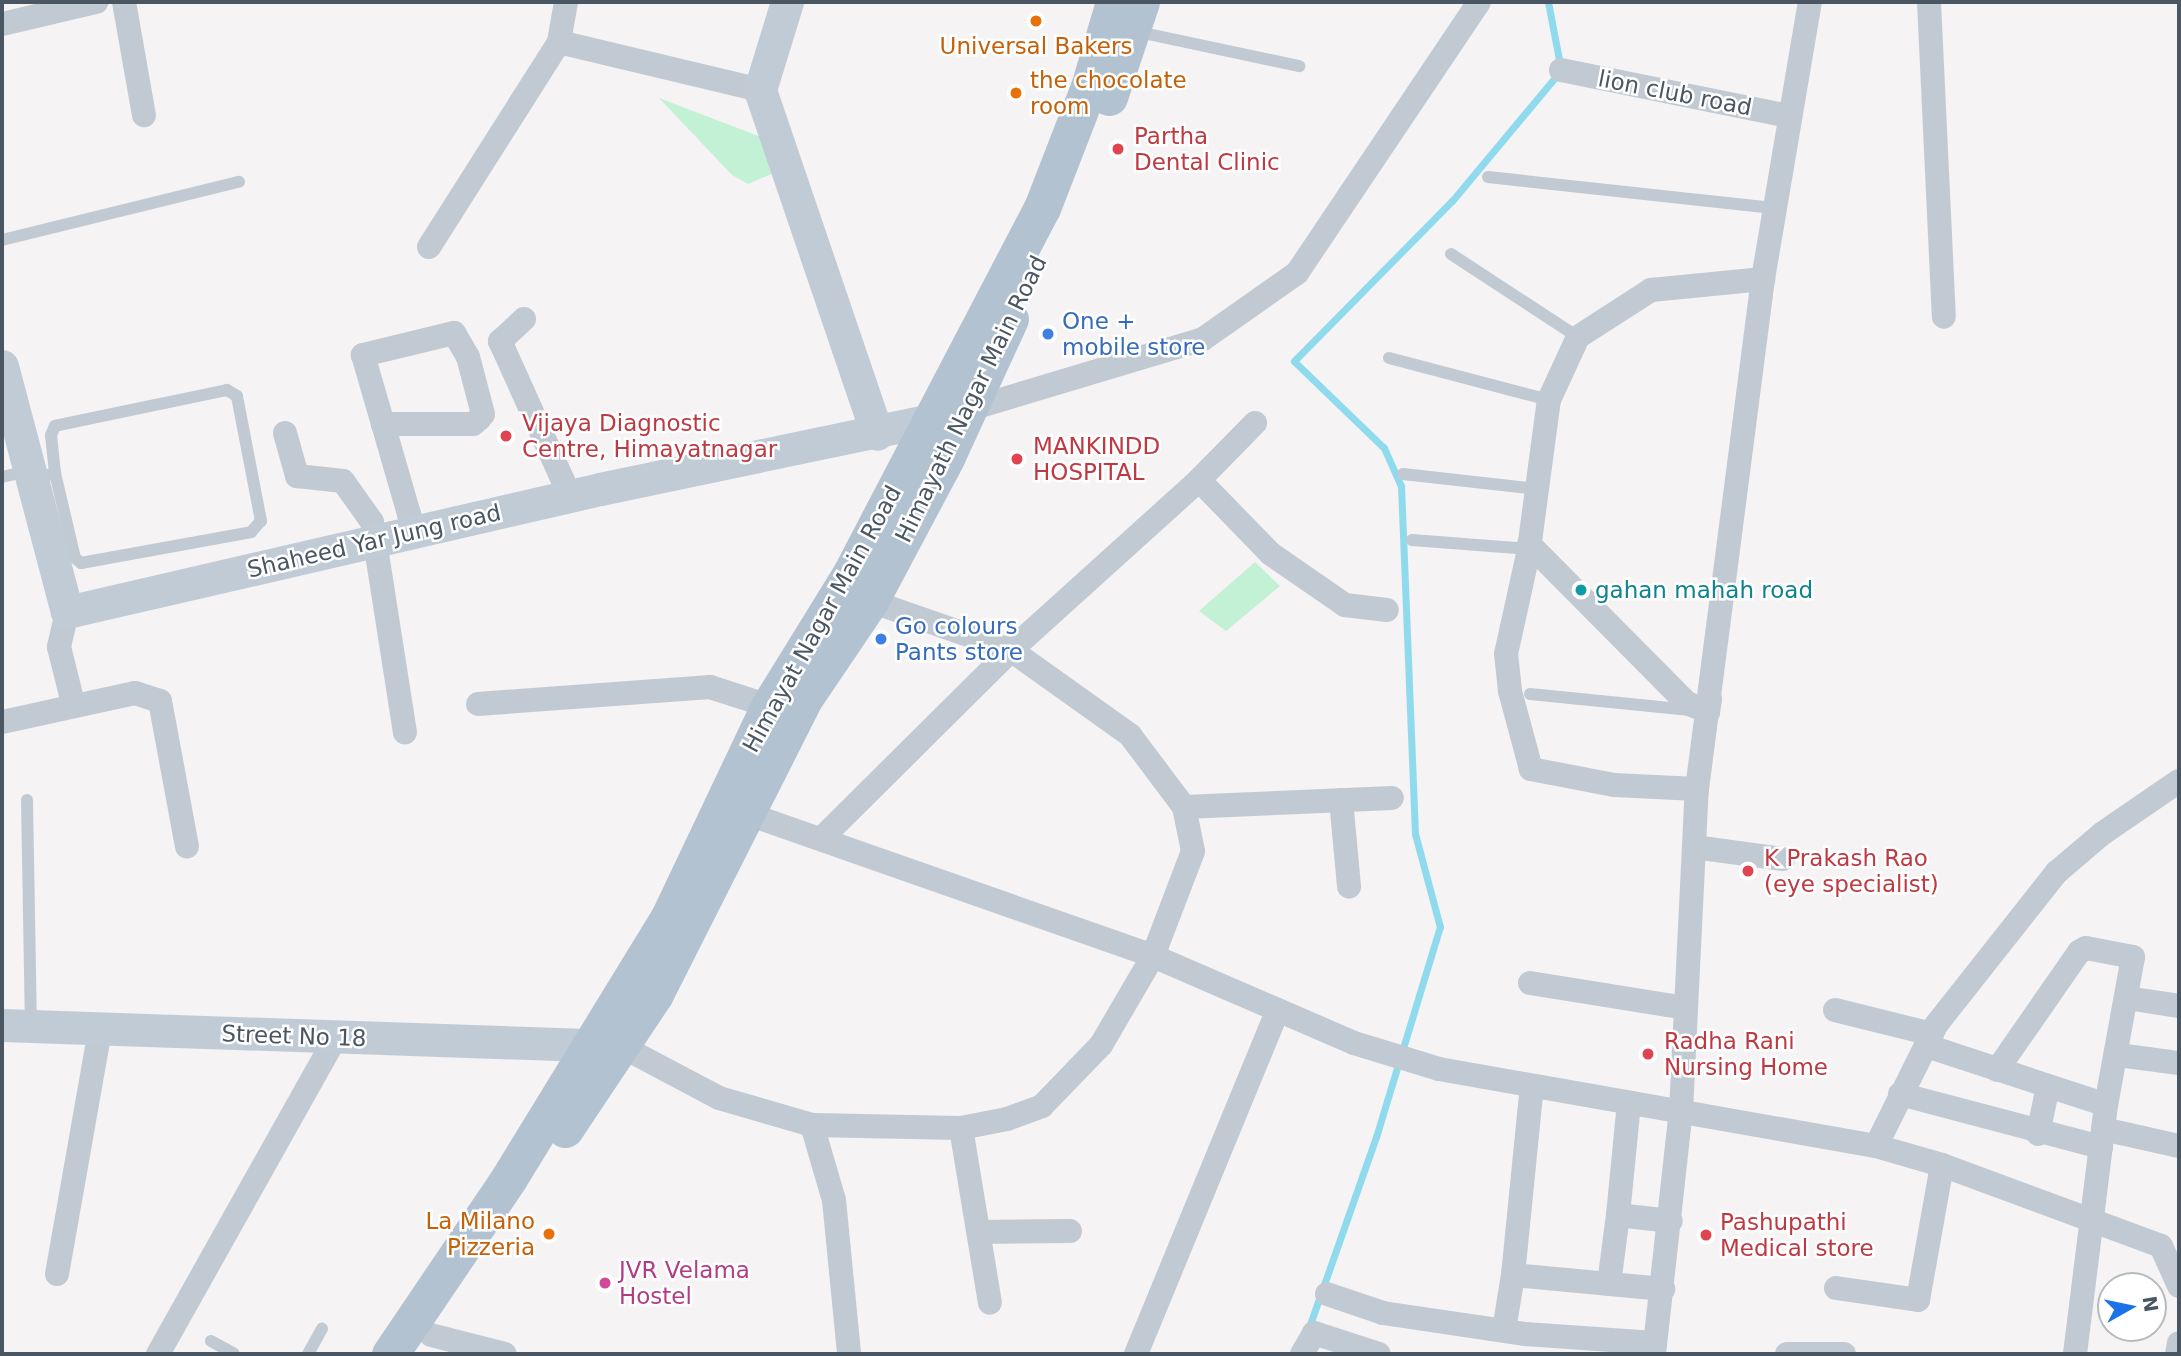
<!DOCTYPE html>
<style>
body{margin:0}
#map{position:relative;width:2181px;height:1356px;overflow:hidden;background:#f5f3f3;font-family:"DejaVu Sans",sans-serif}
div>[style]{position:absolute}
.green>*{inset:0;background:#c3f1d5}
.stream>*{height:7px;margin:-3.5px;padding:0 3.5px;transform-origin:3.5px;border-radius:3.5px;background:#90daee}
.lane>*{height:12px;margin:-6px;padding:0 6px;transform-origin:6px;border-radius:6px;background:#c1cad2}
.street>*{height:24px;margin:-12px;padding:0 12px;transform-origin:12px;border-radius:12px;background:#c1cad2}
.secondary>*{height:33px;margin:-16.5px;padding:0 16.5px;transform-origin:16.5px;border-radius:16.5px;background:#c1cbd6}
.primary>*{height:37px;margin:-18.5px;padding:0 18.5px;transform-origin:18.5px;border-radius:18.5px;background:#b3c2d1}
.dots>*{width:19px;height:19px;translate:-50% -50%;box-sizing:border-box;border:4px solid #fff;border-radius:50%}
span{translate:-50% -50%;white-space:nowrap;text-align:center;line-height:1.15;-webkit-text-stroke:5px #fff;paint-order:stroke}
.food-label{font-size:23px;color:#c56008}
.left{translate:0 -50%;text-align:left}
.right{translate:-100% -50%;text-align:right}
.street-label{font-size:23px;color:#4a5661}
.health-label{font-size:23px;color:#be3a42}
.shop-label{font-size:23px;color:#366cbe}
.culture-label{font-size:23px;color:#0d838f}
.hotel-label{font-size:23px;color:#b23c85}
.frame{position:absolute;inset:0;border:4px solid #4a5661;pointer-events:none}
.north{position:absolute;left:2097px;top:1272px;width:70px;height:70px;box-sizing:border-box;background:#fff;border:2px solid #b7bbc0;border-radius:50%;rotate:81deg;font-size:19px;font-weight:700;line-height:28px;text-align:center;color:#4a5661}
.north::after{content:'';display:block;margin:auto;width:24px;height:32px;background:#1a73e8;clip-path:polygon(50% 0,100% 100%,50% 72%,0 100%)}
</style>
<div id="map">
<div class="green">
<i style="clip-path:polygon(659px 98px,761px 137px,780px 170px,748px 184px,732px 175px)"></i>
<i style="clip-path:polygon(1255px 562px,1280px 586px,1226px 631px,1199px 611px)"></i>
</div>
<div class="stream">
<i style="left:1308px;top:1330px;width:205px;rotate:-70.6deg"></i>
<i style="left:1376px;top:1137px;width:220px;rotate:-73.1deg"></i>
<i style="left:1440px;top:927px;width:96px;rotate:-105deg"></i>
<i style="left:1415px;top:834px;width:348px;rotate:-92.3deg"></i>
<i style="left:1401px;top:486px;width:42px;rotate:-114.1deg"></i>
<i style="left:1384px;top:448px;width:125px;rotate:-136deg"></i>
<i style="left:1294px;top:361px;width:225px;rotate:-45.4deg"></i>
<i style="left:1452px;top:201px;width:170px;rotate:-50.2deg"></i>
<i style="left:1561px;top:70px;width:69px;rotate:-100.8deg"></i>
</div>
<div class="lane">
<i style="left:1134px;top:31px;width:169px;rotate:12deg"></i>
<i style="left:1488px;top:177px;width:287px;rotate:6.2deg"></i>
<i style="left:2px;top:240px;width:244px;rotate:-13.8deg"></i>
<i style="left:1451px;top:254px;width:152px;rotate:33.2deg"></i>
<i style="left:1389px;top:358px;width:165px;rotate:14.7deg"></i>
<i style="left:1403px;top:474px;width:135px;rotate:6.4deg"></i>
<i style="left:2px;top:477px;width:26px;rotate:-13deg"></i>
<i style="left:33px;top:479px;width:23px;rotate:-15deg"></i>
<i style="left:55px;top:473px;width:87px;rotate:76.8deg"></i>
<i style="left:75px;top:558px;width:8px;rotate:40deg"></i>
<i style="left:81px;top:563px;width:173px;rotate:-10.3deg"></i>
<i style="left:251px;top:532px;width:15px;rotate:-48deg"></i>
<i style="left:261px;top:521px;width:127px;rotate:-100.9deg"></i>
<i style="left:237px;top:396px;width:12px;rotate:-149deg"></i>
<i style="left:227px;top:390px;width:176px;rotate:168.2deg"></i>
<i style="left:55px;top:426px;width:10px;rotate:114deg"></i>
<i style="left:51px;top:435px;width:38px;rotate:84deg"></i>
<i style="left:1412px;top:540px;width:117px;rotate:4.4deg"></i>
<i style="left:1530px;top:694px;width:161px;rotate:5.7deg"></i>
<i style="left:27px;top:800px;width:226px;rotate:89deg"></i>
<i style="left:211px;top:1341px;width:26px;rotate:29deg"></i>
<i style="left:308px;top:1354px;width:29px;rotate:-61deg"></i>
</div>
<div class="street">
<i style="left:124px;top:2px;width:115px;rotate:80deg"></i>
<i style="left:1929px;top:2px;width:315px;rotate:87.3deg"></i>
<i style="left:2px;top:24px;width:97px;rotate:-13.2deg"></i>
<i style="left:559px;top:42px;width:207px;rotate:13.4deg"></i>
<i style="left:1561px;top:70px;width:234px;rotate:11.4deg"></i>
<i style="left:429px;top:247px;width:243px;rotate:-57.6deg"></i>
<i style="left:559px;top:42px;width:41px;rotate:-80.1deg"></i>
<i style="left:524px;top:319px;width:33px;rotate:137deg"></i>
<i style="left:500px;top:341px;width:170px;rotate:65.7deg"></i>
<i style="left:967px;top:410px;width:246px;rotate:-16.7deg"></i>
<i style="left:1203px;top:339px;width:115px;rotate:-35.1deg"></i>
<i style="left:1297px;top:273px;width:326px;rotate:-56.1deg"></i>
<i style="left:383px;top:424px;width:90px"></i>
<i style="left:473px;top:424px;width:8px;rotate:-40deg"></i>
<i style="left:479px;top:419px;width:6px;rotate:-51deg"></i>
<i style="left:483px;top:414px;width:59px;rotate:-104.7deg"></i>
<i style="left:468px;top:357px;width:28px;rotate:-120deg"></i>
<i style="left:454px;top:333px;width:94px;rotate:166.4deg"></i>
<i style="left:363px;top:355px;width:72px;rotate:73.8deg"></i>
<i style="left:383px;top:424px;width:94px;rotate:73.9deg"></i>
<i style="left:409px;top:514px;width:19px;rotate:72deg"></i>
<i style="left:285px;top:433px;width:45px;rotate:74.4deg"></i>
<i style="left:297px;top:476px;width:46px;rotate:6.2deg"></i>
<i style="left:343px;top:481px;width:50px;rotate:54.7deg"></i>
<i style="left:372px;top:522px;width:213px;rotate:81.1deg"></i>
<i style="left:1199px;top:480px;width:103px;rotate:45.8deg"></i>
<i style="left:1271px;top:554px;width:90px;rotate:34.6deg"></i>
<i style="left:1345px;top:605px;width:42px;rotate:6.8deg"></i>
<i style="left:1529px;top:544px;width:224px;rotate:45.2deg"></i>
<i style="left:1687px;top:703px;width:23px;rotate:23deg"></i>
<i style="left:1708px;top:712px;width:13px;rotate:-81deg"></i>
<i style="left:67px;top:612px;width:36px;rotate:103deg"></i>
<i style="left:59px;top:647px;width:58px;rotate:76deg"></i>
<i style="left:478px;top:704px;width:233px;rotate:-4.2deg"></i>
<i style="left:710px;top:687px;width:62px;rotate:17.9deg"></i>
<i style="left:2px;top:722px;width:136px;rotate:-12.3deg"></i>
<i style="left:135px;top:693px;width:26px;rotate:18deg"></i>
<i style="left:160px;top:701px;width:148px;rotate:79.5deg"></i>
<i style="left:1697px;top:789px;width:83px;rotate:-177.2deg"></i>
<i style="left:1614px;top:785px;width:85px;rotate:-169.1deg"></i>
<i style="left:1531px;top:769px;width:81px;rotate:-105.1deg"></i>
<i style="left:1510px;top:691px;width:37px;rotate:-96deg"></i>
<i style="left:1506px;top:654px;width:107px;rotate:-77.6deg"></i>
<i style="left:1529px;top:549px;width:150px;rotate:-82.4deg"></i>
<i style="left:1549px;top:400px;width:69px;rotate:-65.3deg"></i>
<i style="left:1578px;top:337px;width:87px;rotate:-32.8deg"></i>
<i style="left:1651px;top:290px;width:113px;rotate:-5.6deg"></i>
<i style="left:1341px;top:800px;width:87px;rotate:84.7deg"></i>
<i style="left:1184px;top:807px;width:208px;rotate:-2.5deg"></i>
<i style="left:748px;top:814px;width:429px;rotate:19.3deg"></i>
<i style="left:1153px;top:956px;width:219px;rotate:23.4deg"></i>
<i style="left:1354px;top:1043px;width:89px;rotate:17deg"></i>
<i style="left:1439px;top:1069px;width:444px;rotate:10deg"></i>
<i style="left:1876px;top:1146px;width:69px;rotate:16.1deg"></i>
<i style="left:1942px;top:1165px;width:233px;rotate:20.3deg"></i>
<i style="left:2161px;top:1246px;width:44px;rotate:65.8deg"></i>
<i style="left:823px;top:837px;width:265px;rotate:-44.8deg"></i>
<i style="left:1011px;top:650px;width:253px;rotate:-42.1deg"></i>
<i style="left:1199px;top:480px;width:80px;rotate:-45.5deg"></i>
<i style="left:1694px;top:847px;width:90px;rotate:7.7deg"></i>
<i style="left:1530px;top:983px;width:158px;rotate:9.1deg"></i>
<i style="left:2127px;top:998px;width:53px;rotate:8.7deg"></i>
<i style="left:1835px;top:1010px;width:100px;rotate:13.9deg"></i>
<i style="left:619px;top:1045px;width:113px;rotate:27.9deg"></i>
<i style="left:719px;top:1098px;width:97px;rotate:16.2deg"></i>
<i style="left:812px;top:1125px;width:149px;rotate:1.2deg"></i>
<i style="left:961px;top:1128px;width:47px;rotate:-11.1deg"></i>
<i style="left:1007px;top:1119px;width:37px;rotate:-20deg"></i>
<i style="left:1042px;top:1106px;width:85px;rotate:-46deg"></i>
<i style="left:1101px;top:1045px;width:103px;rotate:-59.7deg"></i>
<i style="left:1153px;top:956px;width:112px;rotate:-69.1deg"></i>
<i style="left:1193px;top:851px;width:45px;rotate:-101.6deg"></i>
<i style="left:1184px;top:807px;width:90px;rotate:-126.9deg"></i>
<i style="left:1130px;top:735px;width:146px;rotate:-144.5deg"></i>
<i style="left:1011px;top:650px;width:149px;rotate:-160.8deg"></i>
<i style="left:1927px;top:1046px;width:188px;rotate:18.2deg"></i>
<i style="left:2118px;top:1055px;width:62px;rotate:7.5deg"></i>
<i style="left:1997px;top:1070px;width:144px;rotate:-55.2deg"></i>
<i style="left:2079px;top:952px;width:8px;rotate:-30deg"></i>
<i style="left:2086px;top:948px;width:48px;rotate:10.8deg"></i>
<i style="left:2133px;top:957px;width:150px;rotate:100.3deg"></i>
<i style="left:2106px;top:1105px;width:251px;rotate:97.1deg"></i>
<i style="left:1900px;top:1094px;width:208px;rotate:14.8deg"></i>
<i style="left:812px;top:1125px;width:78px;rotate:73.7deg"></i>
<i style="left:834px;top:1200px;width:155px;rotate:84.4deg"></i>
<i style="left:961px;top:1128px;width:177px;rotate:80.6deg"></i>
<i style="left:2103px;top:1129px;width:78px;rotate:12.6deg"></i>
<i style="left:2038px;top:1134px;width:49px;rotate:-78.2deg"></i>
<i style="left:1876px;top:1146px;width:135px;rotate:-63.6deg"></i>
<i style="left:1936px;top:1025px;width:195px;rotate:-51.7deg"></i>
<i style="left:2057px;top:872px;width:60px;rotate:-40.3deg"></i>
<i style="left:2103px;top:833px;width:92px;rotate:-34.4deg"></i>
<i style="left:1618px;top:1215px;width:113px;rotate:-84.4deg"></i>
<i style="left:980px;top:1232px;width:90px;rotate:-0.6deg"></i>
<i style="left:57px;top:1274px;width:247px;rotate:-80deg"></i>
<i style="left:1513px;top:1275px;width:190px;rotate:-84.3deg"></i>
<i style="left:1609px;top:1284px;width:70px;rotate:-82.6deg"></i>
<i style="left:1618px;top:1215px;width:53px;rotate:6.5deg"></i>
<i style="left:1836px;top:1288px;width:83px;rotate:8.3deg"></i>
<i style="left:1918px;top:1300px;width:137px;rotate:-79.9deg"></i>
<i style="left:1327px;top:1294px;width:59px;rotate:18.7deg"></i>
<i style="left:1383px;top:1313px;width:144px;rotate:8.4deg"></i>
<i style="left:1525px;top:1334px;width:130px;rotate:4deg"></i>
<i style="left:1504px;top:1330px;width:56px;rotate:-80.7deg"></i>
<i style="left:1513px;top:1275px;width:151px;rotate:5.3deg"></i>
<i style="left:431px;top:1335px;width:76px;rotate:14.4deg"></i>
<i style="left:158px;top:1354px;width:364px;rotate:-60.7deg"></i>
<i style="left:1136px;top:1354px;width:372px;rotate:-67.6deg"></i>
<i style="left:1302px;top:1354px;width:24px;rotate:-60deg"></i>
<i style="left:1314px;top:1333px;width:68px;rotate:17.9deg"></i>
<i style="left:1654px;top:1354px;width:244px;rotate:-83.7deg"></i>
<i style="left:1681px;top:1111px;width:322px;rotate:-87.2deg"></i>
<i style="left:1697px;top:789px;width:514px;rotate:-82.63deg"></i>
<i style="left:1763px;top:279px;width:281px;rotate:-80.4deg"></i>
<i style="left:1787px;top:1354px;width:57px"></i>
<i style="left:2177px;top:1354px;width:11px;rotate:-80deg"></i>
</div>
<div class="secondary">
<i style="left:787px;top:2px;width:92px;rotate:107.1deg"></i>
<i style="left:760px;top:90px;width:363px;rotate:71.2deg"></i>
<i style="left:2px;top:366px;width:254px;rotate:75.2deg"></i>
<i style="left:67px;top:612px;width:547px;rotate:-12.99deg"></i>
<i style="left:600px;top:489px;width:337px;rotate:-11.8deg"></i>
<i style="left:2px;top:1025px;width:585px;rotate:1.96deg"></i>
</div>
<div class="primary">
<i style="left:1109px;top:97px;width:100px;rotate:-71.4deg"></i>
<i style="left:565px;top:1129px;width:162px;rotate:-56.3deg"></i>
<i style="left:655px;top:994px;width:330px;rotate:-63.2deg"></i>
<i style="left:804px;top:699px;width:118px;rotate:-56deg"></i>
<i style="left:870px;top:601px;width:162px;rotate:-62deg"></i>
<i style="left:946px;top:458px;width:153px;rotate:-65.3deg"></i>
<i style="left:390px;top:1354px;width:212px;rotate:-55.9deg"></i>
<i style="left:509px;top:1178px;width:306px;rotate:-58.5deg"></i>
<i style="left:669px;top:917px;width:233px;rotate:-64.6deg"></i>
<i style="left:769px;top:706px;width:156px;rotate:-58.3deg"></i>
<i style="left:851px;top:573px;width:412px;rotate:-62.4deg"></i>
<i style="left:1042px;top:208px;width:130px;rotate:-68.8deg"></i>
<i style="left:1089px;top:87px;width:89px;rotate:-73.6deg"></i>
</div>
<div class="dots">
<i style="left:1036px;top:21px;background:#e8710a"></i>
<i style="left:1016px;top:93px;background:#e8710a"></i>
<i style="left:1118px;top:149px;background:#e0444e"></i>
<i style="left:1048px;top:334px;background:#3f7fe0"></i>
<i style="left:506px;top:436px;background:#e0444e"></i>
<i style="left:1017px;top:459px;background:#e0444e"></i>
<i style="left:1581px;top:590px;background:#0f9aa8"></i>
<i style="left:881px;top:639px;background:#3f7fe0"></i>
<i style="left:1748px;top:871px;background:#e0444e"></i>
<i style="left:1648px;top:1054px;background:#e0444e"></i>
<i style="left:549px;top:1234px;background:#e8710a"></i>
<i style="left:1706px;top:1235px;background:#e0444e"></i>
<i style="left:605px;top:1283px;background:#d1479c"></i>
</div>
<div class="food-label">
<span style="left:1036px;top:46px">Universal Bakers</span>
<span class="left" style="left:1030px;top:93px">the chocolate<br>room</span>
<span class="right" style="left:535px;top:1234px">La Milano<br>Pizzeria</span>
</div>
<div class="street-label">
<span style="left:1675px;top:93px;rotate:11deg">lion club road</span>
<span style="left:971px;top:399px;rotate:-64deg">Himayath Nagar Main Road</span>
<span style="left:374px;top:541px;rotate:-13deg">Shaheed Yar Jung road</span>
<span style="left:822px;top:619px;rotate:-61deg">Himayat Nagar Main Road</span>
<span style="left:294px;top:1036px;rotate:2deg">Street No 18</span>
</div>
<div class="health-label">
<span class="left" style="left:1134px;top:149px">Partha<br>Dental Clinic</span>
<span class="left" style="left:522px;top:436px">Vijaya Diagnostic<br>Centre, Himayatnagar</span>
<span class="left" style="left:1033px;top:459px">MANKINDD<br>HOSPITAL</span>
<span class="left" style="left:1764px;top:871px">K Prakash Rao<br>(eye specialist)</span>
<span class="left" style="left:1664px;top:1054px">Radha Rani<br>Nursing Home</span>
<span class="left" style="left:1720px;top:1235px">Pashupathi<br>Medical store</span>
</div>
<div class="shop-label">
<span class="left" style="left:1062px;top:334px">One +<br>mobile store</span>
<span class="left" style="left:895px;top:639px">Go colours<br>Pants store</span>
</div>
<div class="culture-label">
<span class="left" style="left:1595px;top:590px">gahan mahah road</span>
</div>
<div class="hotel-label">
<span class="left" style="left:619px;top:1283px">JVR Velama<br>Hostel</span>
</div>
<div class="frame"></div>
<div class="north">N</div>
</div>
